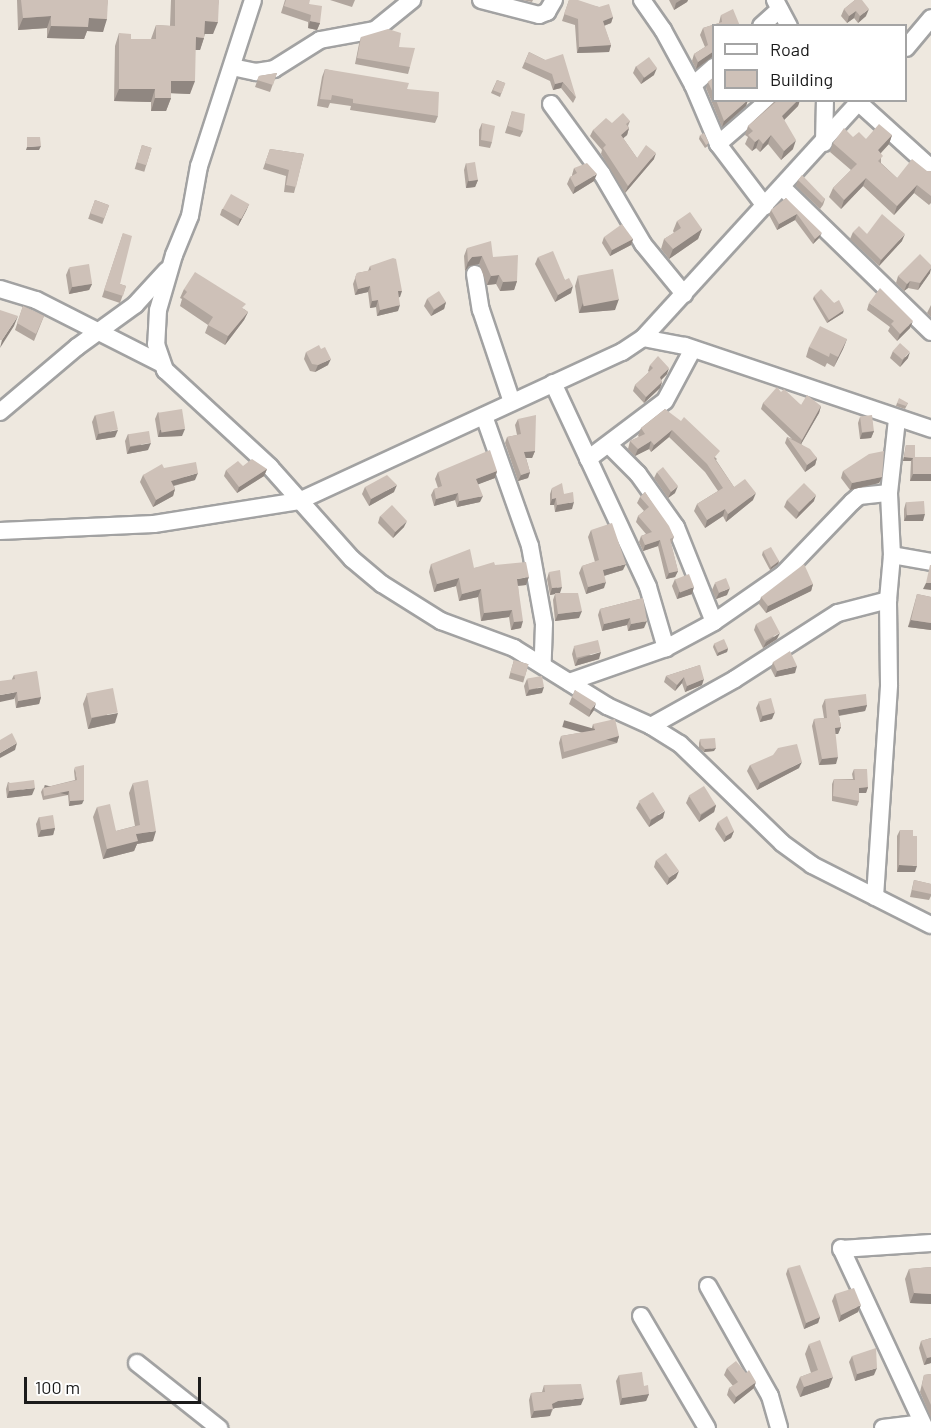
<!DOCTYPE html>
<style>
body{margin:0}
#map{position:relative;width:931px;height:1428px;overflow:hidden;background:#eee8df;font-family:Barlow,sans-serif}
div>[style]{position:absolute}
.roads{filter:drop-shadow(2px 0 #a2a2a2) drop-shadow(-2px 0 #a2a2a2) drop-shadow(0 2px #a2a2a2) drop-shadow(0 -2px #a2a2a2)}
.minor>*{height:16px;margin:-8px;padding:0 8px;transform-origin:8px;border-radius:8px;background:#fff}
.wall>*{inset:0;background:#b1a69e;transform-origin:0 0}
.shaded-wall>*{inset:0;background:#908781;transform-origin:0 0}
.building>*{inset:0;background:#cec1b8;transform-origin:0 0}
span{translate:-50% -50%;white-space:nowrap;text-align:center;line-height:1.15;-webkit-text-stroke:6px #fff;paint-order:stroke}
.legend{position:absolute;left:712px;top:24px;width:195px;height:78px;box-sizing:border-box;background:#fff;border:2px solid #a4a4a4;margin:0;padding:8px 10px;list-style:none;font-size:18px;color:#1b1b1b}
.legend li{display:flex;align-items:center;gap:12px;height:30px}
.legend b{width:30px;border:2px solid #a4a4a4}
.scale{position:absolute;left:24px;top:1377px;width:177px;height:27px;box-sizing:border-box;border:3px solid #1b1b1b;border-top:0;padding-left:8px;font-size:18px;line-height:21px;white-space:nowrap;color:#1b1b1b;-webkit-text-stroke:4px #fff;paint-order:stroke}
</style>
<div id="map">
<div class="roads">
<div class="minor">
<i style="left:253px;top:0;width:175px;rotate:108deg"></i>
<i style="left:199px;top:166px;width:51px;rotate:100.2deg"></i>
<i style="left:190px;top:216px;width:42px;rotate:112.3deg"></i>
<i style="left:174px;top:255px;width:57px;rotate:106.2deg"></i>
<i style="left:158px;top:310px;width:34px;rotate:93deg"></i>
<i style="left:156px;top:344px;width:28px;rotate:71deg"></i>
<i style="left:165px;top:370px;width:143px;rotate:42.7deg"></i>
<i style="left:270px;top:467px;width:123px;rotate:48.3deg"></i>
<i style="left:352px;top:559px;width:39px;rotate:40deg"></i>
<i style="left:382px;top:584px;width:70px;rotate:32.1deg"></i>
<i style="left:441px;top:621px;width:78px;rotate:20.3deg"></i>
<i style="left:514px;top:648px;width:110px;rotate:31.9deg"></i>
<i style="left:607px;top:706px;width:48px;rotate:24.4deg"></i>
<i style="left:651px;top:726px;width:34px;rotate:32deg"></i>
<i style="left:680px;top:744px;width:142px;rotate:44.1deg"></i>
<i style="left:782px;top:843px;width:37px;rotate:36deg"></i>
<i style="left:812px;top:865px;width:133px;rotate:26.8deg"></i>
<i style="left:481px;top:0;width:60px;rotate:14.5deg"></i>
<i style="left:539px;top:15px;width:9px;rotate:-21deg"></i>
<i style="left:547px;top:12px;width:14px;rotate:-60deg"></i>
<i style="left:642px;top:0;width:37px;rotate:55deg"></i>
<i style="left:663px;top:30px;width:63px;rotate:61.4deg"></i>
<i style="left:693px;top:85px;width:64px;rotate:67deg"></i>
<i style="left:718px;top:144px;width:78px;rotate:52.8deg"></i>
<i style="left:775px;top:0;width:30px;rotate:62deg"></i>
<i style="left:761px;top:26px;width:25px;rotate:-42deg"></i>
<i style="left:906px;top:48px;width:39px;rotate:-50deg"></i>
<i style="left:232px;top:67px;width:25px;rotate:12deg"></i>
<i style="left:256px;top:72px;width:18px;rotate:-9deg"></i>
<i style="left:274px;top:69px;width:54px;rotate:-32.2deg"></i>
<i style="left:320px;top:40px;width:56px;rotate:-10.3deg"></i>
<i style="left:375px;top:30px;width:48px;rotate:-39deg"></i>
<i style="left:693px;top:85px;width:28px;rotate:-41deg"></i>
<i style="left:858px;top:102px;width:98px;rotate:42.1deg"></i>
<i style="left:551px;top:104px;width:87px;rotate:53.9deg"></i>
<i style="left:602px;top:174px;width:81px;rotate:59.6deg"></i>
<i style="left:643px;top:244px;width:65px;rotate:50.6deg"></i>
<i style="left:824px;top:143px;width:43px;rotate:-88.7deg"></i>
<i style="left:718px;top:144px;width:67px;rotate:-40.8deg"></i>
<i style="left:782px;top:187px;width:208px;rotate:44.2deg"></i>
<i style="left:475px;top:274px;width:36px;rotate:81deg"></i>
<i style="left:481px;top:310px;width:97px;rotate:71.4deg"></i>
<i style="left:0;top:289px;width:38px;rotate:17deg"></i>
<i style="left:36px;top:300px;width:139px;rotate:26.9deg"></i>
<i style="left:643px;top:338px;width:43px;rotate:10.8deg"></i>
<i style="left:685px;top:346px;width:260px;rotate:18.6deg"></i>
<i style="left:553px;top:383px;width:225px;rotate:65deg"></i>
<i style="left:648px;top:587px;width:64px;rotate:73.6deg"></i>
<i style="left:0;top:412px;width:101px;rotate:-40.2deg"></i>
<i style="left:77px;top:347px;width:72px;rotate:-35.9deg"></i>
<i style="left:135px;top:305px;width:47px;rotate:-47.6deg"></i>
<i style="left:484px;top:416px;width:138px;rotate:70.5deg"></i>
<i style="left:530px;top:546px;width:79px;rotate:79.8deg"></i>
<i style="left:544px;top:624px;width:38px;rotate:92deg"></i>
<i style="left:609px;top:445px;width:41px;rotate:45deg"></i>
<i style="left:638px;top:474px;width:65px;rotate:54.4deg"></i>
<i style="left:676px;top:527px;width:102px;rotate:68.2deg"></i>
<i style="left:588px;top:459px;width:96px;rotate:-37deg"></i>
<i style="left:665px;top:401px;width:59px;rotate:-61.7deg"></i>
<i style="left:0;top:531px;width:154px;rotate:-2.6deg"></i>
<i style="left:154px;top:524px;width:147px;rotate:-9deg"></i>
<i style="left:299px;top:501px;width:356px;rotate:-24.8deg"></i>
<i style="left:622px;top:352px;width:25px;rotate:-34deg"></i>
<i style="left:643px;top:338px;width:322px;rotate:-47.6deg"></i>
<i style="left:892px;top:555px;width:40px;rotate:10deg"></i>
<i style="left:569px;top:682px;width:103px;rotate:-19.3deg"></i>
<i style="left:666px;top:648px;width:55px;rotate:-28.4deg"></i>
<i style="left:714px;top:622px;width:84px;rotate:-34.8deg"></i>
<i style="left:783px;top:574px;width:100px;rotate:-46.2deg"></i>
<i style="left:852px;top:502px;width:9px;rotate:-41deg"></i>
<i style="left:859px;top:496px;width:30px;rotate:-6deg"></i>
<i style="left:651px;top:726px;width:96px;rotate:-29.2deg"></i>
<i style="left:735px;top:679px;width:122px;rotate:-32.7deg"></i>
<i style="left:838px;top:613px;width:52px;rotate:-14.6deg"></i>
<i style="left:875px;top:897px;width:213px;rotate:-86.2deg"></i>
<i style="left:889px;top:684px;width:84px;rotate:-90.7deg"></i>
<i style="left:888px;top:600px;width:45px;rotate:-84.9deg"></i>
<i style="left:892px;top:555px;width:62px;rotate:-92.8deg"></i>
<i style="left:889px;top:493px;width:74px;rotate:-83.8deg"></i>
<i style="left:841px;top:1248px;width:199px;rotate:65deg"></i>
<i style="left:841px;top:1249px;width:90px;rotate:-3.8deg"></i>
<i style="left:708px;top:1286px;width:126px;rotate:60.6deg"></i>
<i style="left:770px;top:1396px;width:33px;rotate:74deg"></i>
<i style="left:641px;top:1316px;width:130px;rotate:59.5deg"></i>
<i style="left:137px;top:1363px;width:105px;rotate:38.4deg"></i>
<i style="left:883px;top:1428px;width:39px;rotate:-7deg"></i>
</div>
</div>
<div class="wall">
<i style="clip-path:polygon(17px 0,108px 0,103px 32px,87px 31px,84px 39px,47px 38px,47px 28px,18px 30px)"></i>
<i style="clip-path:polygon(171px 0,219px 0,213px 34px,205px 34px,200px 50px,195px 50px,190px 94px,171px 93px,171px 98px,166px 111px,151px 111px,151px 102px,114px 101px,115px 46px,119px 33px,131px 39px,151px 39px,156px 25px,170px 26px)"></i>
<i style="clip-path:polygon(285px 0,309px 4px,320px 23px,317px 30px,308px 28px,308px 22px,281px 13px)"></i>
<i style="clip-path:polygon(330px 0,355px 0,352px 7px)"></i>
<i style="clip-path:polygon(522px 0,533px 0,532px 2px)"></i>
<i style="clip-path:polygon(569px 0,599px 7px,613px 17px,611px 23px,604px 26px,611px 45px,609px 52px,577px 53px,575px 25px,562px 21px)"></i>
<i style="clip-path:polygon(669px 0,688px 0,687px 2px,674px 10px)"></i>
<i style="clip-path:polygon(855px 0,866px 16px,858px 23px,854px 18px,847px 23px,841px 16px,844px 9px)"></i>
<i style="clip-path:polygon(721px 15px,740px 26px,714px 26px,714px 56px,712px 57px,696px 69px,692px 61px,694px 54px,705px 47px,700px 35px,703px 28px,719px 23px)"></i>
<i style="clip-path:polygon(361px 37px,399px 47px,410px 67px,408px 74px,355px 64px,359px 44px)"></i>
<i style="clip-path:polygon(529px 52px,545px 60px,576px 97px,573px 103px,561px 88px,553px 90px,550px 81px,522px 68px)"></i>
<i style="clip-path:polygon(636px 66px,654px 75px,641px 84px,633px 73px)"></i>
<i style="clip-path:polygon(325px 69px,407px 89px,438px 116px,435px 123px,350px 110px,351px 106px,330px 103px,328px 108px,317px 106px,322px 77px)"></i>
<i style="clip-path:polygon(277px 73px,270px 92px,255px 87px,259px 76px)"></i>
<i style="clip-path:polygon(714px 77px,714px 100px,748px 100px,746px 106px,722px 127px,706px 88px,708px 82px)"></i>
<i style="clip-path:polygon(497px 80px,505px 83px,500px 97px,491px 93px)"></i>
<i style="clip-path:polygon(776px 100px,800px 100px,798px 106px,784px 120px,793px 149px,781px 160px,768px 144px,760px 152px,756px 148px,752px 151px,745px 144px,748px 137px,745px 135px,748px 126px)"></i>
<i style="clip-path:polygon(512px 111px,523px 131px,520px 137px,505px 133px)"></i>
<i style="clip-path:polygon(630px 121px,628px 126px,629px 128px,627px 135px,623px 138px,637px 158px,654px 159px,625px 193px,601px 154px,602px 150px,590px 136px,593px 130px,612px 123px)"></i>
<i style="clip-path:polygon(482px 123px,492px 142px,490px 148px,479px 146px,479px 130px)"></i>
<i style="clip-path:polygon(700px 135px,708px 146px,705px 148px,699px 139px)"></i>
<i style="clip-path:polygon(892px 135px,889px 144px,881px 153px,881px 163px,897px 178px,931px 171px,931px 203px,929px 205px,914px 193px,894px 215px,863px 186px,841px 209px,829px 197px,833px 188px,851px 170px,830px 152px,833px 143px,853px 137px,866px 139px)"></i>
<i style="left:142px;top:145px;width:10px;height:25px;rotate:17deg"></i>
<i style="clip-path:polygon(270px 149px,304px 154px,294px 193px,284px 192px,286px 176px,263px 169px)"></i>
<i style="clip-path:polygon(466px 163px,478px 180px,475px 187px,466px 188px,464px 170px)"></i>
<i style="clip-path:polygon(574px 168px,594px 181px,573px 194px,567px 184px,570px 177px,572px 176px,572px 175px)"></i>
<i style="clip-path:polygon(798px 180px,825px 199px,823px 205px,820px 209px,796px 186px)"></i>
<i style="clip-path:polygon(786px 198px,819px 238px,813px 244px,795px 220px,777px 230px,769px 215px,771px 210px)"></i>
<i style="left:95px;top:200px;width:15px;height:20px;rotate:20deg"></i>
<i style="clip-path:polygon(249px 204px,246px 211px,238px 226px,220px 215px,222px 209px)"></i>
<i style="clip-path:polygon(677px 221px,702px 229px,698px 239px,669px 259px,661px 249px,664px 239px,674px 233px,673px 231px)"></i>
<i style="clip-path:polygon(853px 232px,867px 234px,902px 241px,879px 266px,850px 239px)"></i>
<i style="clip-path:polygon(123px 233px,120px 284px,126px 286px,120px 303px,102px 297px)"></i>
<i style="clip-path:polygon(604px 237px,633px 239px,631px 245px,610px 256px,602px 243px)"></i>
<i style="clip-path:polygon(467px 248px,493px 257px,517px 281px,514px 290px,500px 291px,496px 284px,487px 285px,479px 264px,469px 266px,465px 271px,464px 256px)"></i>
<i style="clip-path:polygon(538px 257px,565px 280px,571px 293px,555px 302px,535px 264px)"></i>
<i style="clip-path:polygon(931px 265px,930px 273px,918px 290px,908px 288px,904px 291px,896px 283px,898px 276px)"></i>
<i style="clip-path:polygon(370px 266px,400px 297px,399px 297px,398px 311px,377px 316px,376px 307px,370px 308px,368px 292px,355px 295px,353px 284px,357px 273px,368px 271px)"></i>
<i style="clip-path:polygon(69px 268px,92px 284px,89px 290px,69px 294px,66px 275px)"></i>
<i style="clip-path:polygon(578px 276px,615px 310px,579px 313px,575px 286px)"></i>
<i style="clip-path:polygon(184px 289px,244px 309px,248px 312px,244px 320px,225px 345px,205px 333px,208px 325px,180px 306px,182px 299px,180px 298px)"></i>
<i style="clip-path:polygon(814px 296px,834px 303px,843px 313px,827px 323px,813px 299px)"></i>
<i style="clip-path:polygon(427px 299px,446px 302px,444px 309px,431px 316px,424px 306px)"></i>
<i style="clip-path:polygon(869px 303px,910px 328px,897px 341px,888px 331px,890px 327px,867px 310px)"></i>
<i style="clip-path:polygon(931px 305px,931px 317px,927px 313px)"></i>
<i style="clip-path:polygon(23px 306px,44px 316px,34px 341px,15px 330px)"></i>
<i style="clip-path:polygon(847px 339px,843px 349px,834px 367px,827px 363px,825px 367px,806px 357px,809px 347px)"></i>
<i style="clip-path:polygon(893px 351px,908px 358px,900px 367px,890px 358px)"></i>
<i style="clip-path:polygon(306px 352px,328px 365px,315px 372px,310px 371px,304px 359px)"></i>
<i style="clip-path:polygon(650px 365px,667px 374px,661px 380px,662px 382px,660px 388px,644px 403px,633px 391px,635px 385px,649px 372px,648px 371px)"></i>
<i style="clip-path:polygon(781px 392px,801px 405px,821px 406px,819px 413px,801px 444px,817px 458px,815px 465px,805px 472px,785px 443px,787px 437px,792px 439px,761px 409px,763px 403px)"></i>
<i style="clip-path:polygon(897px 403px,908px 403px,905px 409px,896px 406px)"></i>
<i style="clip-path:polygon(665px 409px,717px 459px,716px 460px,734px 487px,753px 500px,726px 522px,723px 516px,705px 528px,694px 511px,697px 504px,718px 491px,705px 472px,669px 437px,651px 452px,649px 449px,635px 456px,628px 449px,630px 441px,639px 437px,638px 436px,641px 428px)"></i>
<i style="clip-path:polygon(158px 412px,182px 436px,158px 437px,155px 419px)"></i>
<i style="clip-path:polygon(95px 415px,115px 437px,96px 440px,92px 422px)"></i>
<i style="clip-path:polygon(860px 417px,874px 431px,871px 438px,860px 439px,858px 423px)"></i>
<i style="clip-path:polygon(518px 419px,535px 451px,532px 458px,526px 458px,530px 472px,528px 478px,518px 481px,505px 443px,507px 437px,517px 435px,515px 425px)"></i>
<i style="clip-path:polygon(128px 434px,148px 450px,127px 454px,125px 441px)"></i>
<i style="clip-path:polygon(906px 445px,915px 457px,931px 457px,931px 481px,910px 481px,911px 461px,903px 461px)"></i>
<i style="clip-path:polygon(164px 468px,195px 480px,174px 486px,175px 489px,173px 496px,153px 507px,140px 482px,143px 475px)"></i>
<i style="clip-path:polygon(267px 469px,264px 476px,237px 493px,224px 476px,226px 470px)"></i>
<i style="clip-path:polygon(497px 471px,495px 478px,478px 484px,480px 502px,457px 507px,455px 500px,434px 506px,431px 495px,434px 489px,438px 488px,435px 479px,438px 472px)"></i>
<i style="clip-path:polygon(843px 471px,882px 477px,879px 483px,850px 490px,841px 478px)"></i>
<i style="clip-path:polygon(657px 472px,675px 493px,668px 498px,654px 478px)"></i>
<i style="clip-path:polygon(365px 487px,394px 492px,369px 506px,362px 494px)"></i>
<i style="clip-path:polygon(552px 488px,564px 494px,572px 509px,555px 512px,554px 505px,550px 505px,550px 494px)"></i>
<i style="clip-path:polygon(645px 492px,674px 537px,671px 544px,678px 571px,675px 577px,666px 579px,658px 546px,643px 551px,639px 542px,641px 536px,646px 534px,636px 522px,638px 516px,644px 511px,637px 503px,640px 497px)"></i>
<i style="clip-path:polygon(787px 500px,814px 501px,796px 519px,784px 507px)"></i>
<i style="clip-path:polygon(906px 502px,923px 521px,904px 521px,904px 509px)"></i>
<i style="clip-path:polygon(380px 516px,404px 527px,393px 538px,378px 523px)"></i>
<i style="clip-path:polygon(591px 530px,623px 570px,604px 576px,604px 588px,586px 594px,579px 573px,582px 566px,595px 562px,588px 537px)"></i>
<i style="clip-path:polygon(763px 551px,779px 561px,778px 564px,770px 570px,762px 555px)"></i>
<i style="clip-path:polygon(431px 564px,474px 568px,495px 565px,526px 585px,518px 586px,521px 628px,511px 630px,509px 617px,481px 621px,478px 597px,459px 601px,456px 586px,434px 592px,429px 572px)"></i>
<i style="clip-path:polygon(549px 572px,560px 593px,579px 618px,555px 621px,553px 600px,555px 594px,550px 595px,547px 579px)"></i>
<i style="clip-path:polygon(675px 579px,692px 594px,677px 599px,672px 586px)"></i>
<i style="clip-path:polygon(715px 583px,727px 595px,716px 599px,712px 590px)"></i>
<i style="clip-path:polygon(813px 584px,811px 591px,766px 613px,759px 604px,761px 597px)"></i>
<i style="clip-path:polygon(917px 594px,931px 597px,931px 630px,908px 627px)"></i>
<i style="clip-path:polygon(643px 598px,644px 628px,628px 631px,627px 625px,602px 631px,598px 615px,600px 609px)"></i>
<i style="clip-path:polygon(756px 624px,777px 639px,763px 648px,754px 630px)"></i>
<i style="clip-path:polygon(714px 644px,728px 648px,727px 652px,717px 656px,713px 647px)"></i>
<i style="clip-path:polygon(574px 647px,599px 659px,575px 666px,572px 654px)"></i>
<i style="left:514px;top:660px;width:15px;height:19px;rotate:16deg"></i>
<i style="clip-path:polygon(773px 662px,795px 673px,775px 677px,771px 669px)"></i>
<i style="clip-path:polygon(700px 665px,702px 685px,685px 692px,682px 683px,675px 691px,664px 682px,666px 676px)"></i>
<i style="clip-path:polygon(14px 675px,41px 697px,39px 704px,16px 708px,12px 679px)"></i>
<i style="clip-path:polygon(527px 679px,542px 693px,526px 696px,524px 686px)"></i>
<i style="clip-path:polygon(575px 690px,594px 710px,589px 717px,569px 704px)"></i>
<i style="clip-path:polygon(87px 694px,115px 723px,88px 729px,83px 704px)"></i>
<i style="clip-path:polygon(825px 699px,867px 705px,865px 711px,839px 716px,841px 727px,838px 734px,835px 734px,836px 764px,819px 765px,812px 726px,814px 719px,824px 718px,822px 706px)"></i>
<i style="clip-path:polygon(759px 702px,772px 719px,760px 722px,756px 708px)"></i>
<i style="clip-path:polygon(593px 724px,619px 736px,617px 743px,562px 759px,559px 743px,561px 736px,591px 731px)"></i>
<i style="clip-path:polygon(700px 739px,714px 751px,704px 752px,699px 748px,699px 743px)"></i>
<i style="clip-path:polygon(750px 765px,799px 768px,757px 790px,747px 771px)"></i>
<i style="clip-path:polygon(75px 767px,82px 804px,69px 806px,68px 795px,43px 800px,41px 792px,43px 788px,75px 780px,74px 771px)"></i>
<i style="clip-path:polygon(854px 769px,868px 787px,866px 793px,859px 793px,859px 801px,857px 806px,832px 801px,832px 784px,834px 779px,853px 779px,852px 774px)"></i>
<i style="clip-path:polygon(8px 782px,32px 795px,7px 798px,6px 789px)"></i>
<i style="clip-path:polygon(133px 783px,153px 841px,137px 844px,134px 851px,103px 859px,93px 817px,97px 807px,116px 831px,135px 826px,129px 793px)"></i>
<i style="clip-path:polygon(689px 796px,716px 805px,714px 812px,699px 822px,686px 803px)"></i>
<i style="clip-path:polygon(639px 802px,663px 818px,649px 827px,636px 808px)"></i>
<i style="clip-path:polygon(39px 817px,55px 828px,53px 835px,38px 837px,36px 824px)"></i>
<i style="clip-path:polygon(718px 822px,734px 831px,731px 838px,724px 842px,715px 829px)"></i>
<i style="clip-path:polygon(900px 830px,915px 872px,897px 872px,897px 836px)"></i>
<i style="clip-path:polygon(656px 860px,676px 878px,667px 885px,654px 867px)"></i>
<i style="clip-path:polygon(914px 880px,931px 884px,931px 896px,929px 900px,910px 897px)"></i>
<i style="clip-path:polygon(931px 1267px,931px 1304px,910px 1303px,905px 1279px,909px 1269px)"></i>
<i style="clip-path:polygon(788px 1268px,820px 1317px,818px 1323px,804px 1329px,786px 1274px)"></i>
<i style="clip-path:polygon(835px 1294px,858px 1312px,839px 1322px,832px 1301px)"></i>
<i style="clip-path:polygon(931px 1338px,931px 1363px,924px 1365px,919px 1348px,921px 1341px)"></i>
<i style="clip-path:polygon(809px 1344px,829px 1387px,800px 1397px,796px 1387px,800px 1377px,811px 1373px,805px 1354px)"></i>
<i style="clip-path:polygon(852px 1356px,874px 1375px,855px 1381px,849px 1362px)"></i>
<i style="clip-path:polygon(727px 1368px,746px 1373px,754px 1388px,734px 1404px,727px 1395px,729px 1388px,733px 1386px,724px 1375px)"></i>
<i style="clip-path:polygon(931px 1374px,931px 1418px,920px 1392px,924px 1375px)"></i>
<i style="clip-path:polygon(619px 1375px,649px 1394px,646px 1401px,620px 1405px,616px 1381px)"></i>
<i style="clip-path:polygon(544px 1385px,581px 1405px,555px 1408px,553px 1409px,550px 1416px,531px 1418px,529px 1400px,531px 1393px,542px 1392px)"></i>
</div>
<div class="shaded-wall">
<i style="clip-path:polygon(681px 0,688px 0,687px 2px,674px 10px,676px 3px)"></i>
<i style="clip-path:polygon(869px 9px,866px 16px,858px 23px,860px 16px)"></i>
<i style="clip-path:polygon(856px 11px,854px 18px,847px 23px,849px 16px)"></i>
<i style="clip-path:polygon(51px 16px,47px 28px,18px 30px,23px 18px)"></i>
<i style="clip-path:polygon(613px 17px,611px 23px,600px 27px,603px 21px)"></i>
<i style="clip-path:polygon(89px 18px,107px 19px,103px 32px,87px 31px,84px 39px,47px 38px,51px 26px)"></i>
<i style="clip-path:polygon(205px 21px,218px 22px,213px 34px,200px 34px)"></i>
<i style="clip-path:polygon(310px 21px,320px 23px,317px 30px,308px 28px)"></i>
<i style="clip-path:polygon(196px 37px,204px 38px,200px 50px,191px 50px)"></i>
<i style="clip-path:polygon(611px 45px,609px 52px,577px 53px,579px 47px)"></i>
<i style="clip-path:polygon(714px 51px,714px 56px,712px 57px,696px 69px,698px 62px)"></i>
<i style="clip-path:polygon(657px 68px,654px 75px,641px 84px,644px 77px)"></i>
<i style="clip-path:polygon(171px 81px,195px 81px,190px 94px,166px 93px)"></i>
<i style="clip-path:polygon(563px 82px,561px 88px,553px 90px,555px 84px)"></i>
<i style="clip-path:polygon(119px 89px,155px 89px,151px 102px,114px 101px)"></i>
<i style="clip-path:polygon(155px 98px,171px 98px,166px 111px,151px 111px)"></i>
<i style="clip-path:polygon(748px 100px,746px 106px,722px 127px,724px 121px)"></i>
<i style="clip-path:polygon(798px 100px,800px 100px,798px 106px,779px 125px,782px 116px)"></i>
<i style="clip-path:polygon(629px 128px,627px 135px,619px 142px,621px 135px)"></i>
<i style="clip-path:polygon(771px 135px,768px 144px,760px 152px,763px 144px)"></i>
<i style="clip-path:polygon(892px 135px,889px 144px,875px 159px,878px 150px)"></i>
<i style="clip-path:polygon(759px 139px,756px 148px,752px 151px,755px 142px)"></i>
<i style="clip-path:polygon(796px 140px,793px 149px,781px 160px,784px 151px)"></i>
<i style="clip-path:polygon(41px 146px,39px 150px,26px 150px,27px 147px)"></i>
<i style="clip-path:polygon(656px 153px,654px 159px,625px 193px,628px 186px)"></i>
<i style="clip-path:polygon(597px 174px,594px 181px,573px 194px,575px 187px)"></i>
<i style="clip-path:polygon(866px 178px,863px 186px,841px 209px,844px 200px)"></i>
<i style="clip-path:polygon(478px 180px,475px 187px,466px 188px,468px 181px)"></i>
<i style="clip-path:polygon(917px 185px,914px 193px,894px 215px,897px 206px)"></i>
<i style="clip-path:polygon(249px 204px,246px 211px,238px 226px,240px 219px)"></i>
<i style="clip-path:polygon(797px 214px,795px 220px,777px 230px,779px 224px)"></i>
<i style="clip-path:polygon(702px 229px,698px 239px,669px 259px,673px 249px)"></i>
<i style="clip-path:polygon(822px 233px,819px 238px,813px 244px,815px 239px)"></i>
<i style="clip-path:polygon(905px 234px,902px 241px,879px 266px,881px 260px)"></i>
<i style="clip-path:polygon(633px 239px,631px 245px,610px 256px,612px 250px)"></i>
<i style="clip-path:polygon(482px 256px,479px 264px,469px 266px,465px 271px,468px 262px,472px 257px)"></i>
<i style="clip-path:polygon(931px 268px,930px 273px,918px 290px,920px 283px)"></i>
<i style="clip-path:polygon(499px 275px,496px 284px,487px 285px,491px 276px)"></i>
<i style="clip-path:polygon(517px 281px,514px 290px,500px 291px,503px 282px)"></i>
<i style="clip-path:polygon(910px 281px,908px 288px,904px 291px,907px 284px)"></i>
<i style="clip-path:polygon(92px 284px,89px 290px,69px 294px,72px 287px)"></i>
<i style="clip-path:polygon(370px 286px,368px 292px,355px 295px,358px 289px)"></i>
<i style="clip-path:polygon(573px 286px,571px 293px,555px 302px,558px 295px)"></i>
<i style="clip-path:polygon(398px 291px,402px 291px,400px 297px,396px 298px)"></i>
<i style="clip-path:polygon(619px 299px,615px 310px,579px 313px,583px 303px)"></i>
<i style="clip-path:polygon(378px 300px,376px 307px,370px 308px,372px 301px)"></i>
<i style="clip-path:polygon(446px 302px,444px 309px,431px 316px,434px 310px)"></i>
<i style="clip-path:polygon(400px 305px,398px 311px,377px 316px,380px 310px)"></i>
<i style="clip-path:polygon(844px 310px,843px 313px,827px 323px,829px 320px)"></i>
<i style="clip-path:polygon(248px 312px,244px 320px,225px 345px,228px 336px)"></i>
<i style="clip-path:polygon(18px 316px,14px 326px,0 348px,2px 340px)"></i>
<i style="clip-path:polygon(913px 321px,910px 328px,897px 341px,900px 334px)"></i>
<i style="clip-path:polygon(847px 339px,843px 349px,834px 367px,838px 357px)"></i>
<i style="clip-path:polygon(910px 352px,908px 358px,900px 367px,903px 360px)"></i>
<i style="clip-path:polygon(331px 359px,328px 365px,315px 372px,318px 365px)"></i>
<i style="clip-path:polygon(669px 368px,667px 374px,658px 383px,660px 377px)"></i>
<i style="clip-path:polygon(662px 382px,660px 388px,644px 403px,646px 397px)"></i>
<i style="clip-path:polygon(821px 406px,819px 413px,800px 446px,802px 440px)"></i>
<i style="clip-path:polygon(185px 429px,182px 436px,158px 437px,160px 430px)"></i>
<i style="clip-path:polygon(118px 430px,115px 437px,96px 440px,98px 434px)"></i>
<i style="clip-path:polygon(672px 430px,669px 437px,651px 452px,654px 445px)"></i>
<i style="clip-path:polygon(874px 431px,871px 438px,860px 439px,862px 433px)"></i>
<i style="clip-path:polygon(651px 441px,649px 449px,635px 456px,638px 449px)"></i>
<i style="clip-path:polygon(151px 443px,148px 450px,127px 454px,130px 447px)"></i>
<i style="clip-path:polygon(535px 451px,532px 458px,522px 458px,524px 452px)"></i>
<i style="clip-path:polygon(904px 457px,913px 458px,911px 461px,903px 461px)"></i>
<i style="clip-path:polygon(817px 458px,815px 465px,805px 472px,807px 465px)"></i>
<i style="clip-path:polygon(267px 469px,264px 476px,237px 493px,239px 487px)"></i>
<i style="clip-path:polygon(497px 471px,495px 478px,474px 486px,476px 479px)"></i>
<i style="clip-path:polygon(530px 472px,528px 478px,518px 481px,521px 475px)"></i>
<i style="clip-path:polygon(198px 473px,195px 480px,168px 487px,171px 481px)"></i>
<i style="clip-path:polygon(913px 474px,931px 474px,931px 481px,910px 481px)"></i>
<i style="clip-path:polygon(882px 477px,879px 483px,850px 490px,852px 483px)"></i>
<i style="clip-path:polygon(397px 485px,394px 492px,369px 506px,371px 499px)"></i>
<i style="clip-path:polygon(678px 486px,675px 493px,668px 498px,671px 492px)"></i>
<i style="clip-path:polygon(175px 489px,173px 496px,153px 507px,156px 500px)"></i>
<i style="clip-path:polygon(458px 493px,455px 500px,434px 506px,436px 499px)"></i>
<i style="clip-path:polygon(756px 493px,753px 500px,726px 522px,728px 514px)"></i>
<i style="clip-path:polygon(816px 495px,814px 501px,796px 519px,799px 512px)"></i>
<i style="clip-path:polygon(483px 496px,480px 502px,457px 507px,459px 501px)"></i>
<i style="clip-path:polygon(556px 498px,554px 505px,550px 505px,552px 499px)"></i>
<i style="clip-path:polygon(574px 502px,572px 509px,555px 512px,557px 505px)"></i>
<i style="clip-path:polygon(725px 509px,723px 516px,705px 528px,707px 520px)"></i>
<i style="clip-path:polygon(907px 514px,925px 514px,923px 521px,904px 521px)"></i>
<i style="clip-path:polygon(407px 521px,404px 527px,393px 538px,395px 532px)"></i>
<i style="clip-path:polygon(660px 540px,658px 546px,643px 551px,645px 545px)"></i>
<i style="clip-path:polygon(779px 561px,778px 564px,770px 570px,771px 567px)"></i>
<i style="clip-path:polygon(626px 564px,623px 570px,600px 577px,603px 570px)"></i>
<i style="clip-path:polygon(678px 571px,675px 577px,666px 579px,669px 573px)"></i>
<i style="clip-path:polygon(529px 577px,526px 585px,515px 586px,517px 579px)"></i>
<i style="clip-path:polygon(459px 578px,456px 586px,434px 592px,437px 584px)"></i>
<i style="clip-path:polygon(606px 582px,604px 588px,586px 594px,588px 587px)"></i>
<i style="clip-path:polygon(926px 583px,931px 583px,931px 590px,923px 589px)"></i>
<i style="clip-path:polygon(813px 584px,811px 591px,766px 613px,768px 606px)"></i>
<i style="clip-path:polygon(562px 587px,560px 593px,550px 595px,552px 588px)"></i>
<i style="clip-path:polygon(694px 587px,692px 594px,677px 599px,679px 592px)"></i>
<i style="clip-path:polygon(730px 588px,727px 595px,716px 599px,719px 593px)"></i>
<i style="clip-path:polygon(481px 589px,478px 597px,459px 601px,462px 594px)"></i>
<i style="clip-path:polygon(512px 610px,509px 617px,481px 621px,484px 613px)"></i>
<i style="clip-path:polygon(582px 611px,579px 618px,555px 621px,558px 614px)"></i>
<i style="clip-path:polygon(630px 618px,627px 625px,602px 631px,604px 624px)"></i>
<i style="clip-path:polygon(911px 620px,931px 623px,931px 630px,908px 627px)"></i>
<i style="clip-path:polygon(523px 621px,521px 628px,511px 630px,514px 622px)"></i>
<i style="clip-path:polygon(647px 621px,644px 628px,628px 631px,631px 624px)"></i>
<i style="clip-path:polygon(780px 633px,777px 639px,763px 648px,766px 642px)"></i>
<i style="clip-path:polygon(728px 648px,727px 652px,717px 656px,718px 653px)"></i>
<i style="clip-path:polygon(601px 652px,599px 659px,575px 666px,578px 659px)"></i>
<i style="clip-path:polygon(797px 666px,795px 673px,775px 677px,777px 671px)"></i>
<i style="clip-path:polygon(684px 677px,682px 683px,675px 691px,677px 685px)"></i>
<i style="clip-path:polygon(704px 679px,702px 685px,685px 692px,687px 686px)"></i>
<i style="clip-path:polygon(544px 687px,542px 693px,526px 696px,529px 690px)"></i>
<i style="clip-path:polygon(17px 692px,14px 699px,0 702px,0 695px)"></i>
<i style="clip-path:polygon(41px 697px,39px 704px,16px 708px,18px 701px)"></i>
<i style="clip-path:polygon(596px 703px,594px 710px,589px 717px,591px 710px)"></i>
<i style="clip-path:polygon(867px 705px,865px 711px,836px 716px,838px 710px)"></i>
<i style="clip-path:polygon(775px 712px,772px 719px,760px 722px,763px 715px)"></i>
<i style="clip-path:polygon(118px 713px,115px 723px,88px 729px,92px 718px)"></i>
<i style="clip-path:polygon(841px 727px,838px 734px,832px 734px,835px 728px)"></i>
<i style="left:619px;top:736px;width:7px;height:57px;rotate:106deg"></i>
<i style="clip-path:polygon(17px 743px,15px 750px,0 758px,0 753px)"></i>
<i style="clip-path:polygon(716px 748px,714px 751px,704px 752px,705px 749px)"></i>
<i style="clip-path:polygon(838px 757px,836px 764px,819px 765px,822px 759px)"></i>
<i style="clip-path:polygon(802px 762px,799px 768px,757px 790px,760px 783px)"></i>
<i style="clip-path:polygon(868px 787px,866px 793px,857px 793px,859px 788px)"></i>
<i style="clip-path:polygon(35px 788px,32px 795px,7px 798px,9px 791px)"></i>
<i style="left:69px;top:791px;width:4px;height:25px;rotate:104deg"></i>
<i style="clip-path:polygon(84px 800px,82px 804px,69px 806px,70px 801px)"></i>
<i style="clip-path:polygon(716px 805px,714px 812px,699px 822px,701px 815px)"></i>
<i style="clip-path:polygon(665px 811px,663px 818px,649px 827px,651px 820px)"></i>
<i style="clip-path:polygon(55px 828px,53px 835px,38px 837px,41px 830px)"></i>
<i style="clip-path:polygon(156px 831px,153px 841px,137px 844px,134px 851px,103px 859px,107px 849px,136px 834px)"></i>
<i style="clip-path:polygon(734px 831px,731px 838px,724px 842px,726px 836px)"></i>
<i style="clip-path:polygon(899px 865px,917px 866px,915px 872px,897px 872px)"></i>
<i style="clip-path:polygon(679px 871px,676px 878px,667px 885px,669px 878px)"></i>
<i style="clip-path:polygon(914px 1293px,931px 1294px,931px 1304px,910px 1303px)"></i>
<i style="clip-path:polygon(861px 1305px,858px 1312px,839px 1322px,841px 1315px)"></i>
<i style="clip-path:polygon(820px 1317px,818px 1323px,804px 1329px,806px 1323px)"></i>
<i style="clip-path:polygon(931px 1357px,931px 1363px,924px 1365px,927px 1358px)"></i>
<i style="clip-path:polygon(877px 1368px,874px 1375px,855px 1381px,857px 1374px)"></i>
<i style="clip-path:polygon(833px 1377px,829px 1387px,800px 1397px,804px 1387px)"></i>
<i style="clip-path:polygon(756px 1382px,754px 1388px,734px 1404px,736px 1397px)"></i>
<i style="clip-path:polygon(649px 1394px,646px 1401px,620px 1405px,622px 1398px)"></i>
<i style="clip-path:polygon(584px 1398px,581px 1405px,555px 1408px,552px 1409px,550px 1416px,531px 1418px,534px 1411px,558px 1401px)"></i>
</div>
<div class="building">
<i style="clip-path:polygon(21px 0,108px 0,107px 19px,89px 18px,88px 27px,51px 26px,51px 16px,23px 18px)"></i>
<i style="clip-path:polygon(175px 0,219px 0,218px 22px,205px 21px,204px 38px,196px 37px,195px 81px,171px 81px,171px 98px,155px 98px,155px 89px,119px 89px,119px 33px,131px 34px,131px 39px,156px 39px,156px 25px,175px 26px)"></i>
<i style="clip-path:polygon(286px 0,310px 0,309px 4px,322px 6px,320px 23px,310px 21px,311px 15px,284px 6px)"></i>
<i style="clip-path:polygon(569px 0,578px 0,599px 7px,609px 4px,613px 17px,603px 21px,611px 45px,579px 47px,578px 19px,564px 14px)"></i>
<i style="clip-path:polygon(855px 0,862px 0,869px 9px,860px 16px,856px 11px,849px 16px,844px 9px)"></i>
<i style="clip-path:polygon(733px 9px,740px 26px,714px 26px,714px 51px,698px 62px,694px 54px,708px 45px,703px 28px,722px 22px,721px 15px)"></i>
<i style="clip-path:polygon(388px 29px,401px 33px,399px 47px,415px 48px,410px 67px,357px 58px,361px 37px)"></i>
<i style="clip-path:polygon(529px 52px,545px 60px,563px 54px,576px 97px,563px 82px,555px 84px,552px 74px,525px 62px)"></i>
<i style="left:649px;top:57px;width:14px;height:16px;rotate:54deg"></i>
<i style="clip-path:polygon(325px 69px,409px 83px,407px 89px,439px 92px,438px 116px,353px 103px,353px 99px,332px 95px,331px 100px,320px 99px)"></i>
<i style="clip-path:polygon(277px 73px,273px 85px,257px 80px,259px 76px)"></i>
<i style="clip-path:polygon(714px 77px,714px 95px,708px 82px)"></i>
<i style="left:497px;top:80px;width:9px;height:11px;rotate:21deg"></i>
<i style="clip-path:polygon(716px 100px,727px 101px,748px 100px,724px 121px)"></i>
<i style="clip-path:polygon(778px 100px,798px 100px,782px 116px,796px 140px,784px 151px,771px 135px,763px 144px,759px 139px,755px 142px,748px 135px,753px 131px,748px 126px)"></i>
<i style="clip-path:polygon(512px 111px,525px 114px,523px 131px,508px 126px)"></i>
<i style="clip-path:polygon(623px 113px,630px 121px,626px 124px,629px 128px,621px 135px,637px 158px,646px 145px,656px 153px,628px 186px,603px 148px,606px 145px,593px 130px,606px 118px,612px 123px)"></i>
<i style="clip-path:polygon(482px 123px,495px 126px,492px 142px,481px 140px)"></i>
<i style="clip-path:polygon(879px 124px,892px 135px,878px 150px,883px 156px,878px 161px,897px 178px,912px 159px,927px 171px,931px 171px,931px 196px,917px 185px,897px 206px,866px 178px,844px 200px,833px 188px,857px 164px,833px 143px,844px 128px,853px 137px,859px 132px,866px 139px)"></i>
<i style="clip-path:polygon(704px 133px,709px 143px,706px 145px,700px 135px)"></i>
<i style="clip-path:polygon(27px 137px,40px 137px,41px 146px,27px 147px)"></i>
<i style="left:142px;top:145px;width:10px;height:18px;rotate:17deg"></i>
<i style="clip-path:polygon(270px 149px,304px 154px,296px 187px,286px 185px,289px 170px,265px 163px)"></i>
<i style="left:475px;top:162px;width:18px;height:9px;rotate:81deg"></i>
<i style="clip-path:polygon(587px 163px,597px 174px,575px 187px,570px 177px,577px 173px,574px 168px)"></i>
<i style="clip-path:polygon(802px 175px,825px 199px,822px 203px,798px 180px)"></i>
<i style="left:231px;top:194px;width:21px;height:17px;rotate:29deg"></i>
<i style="clip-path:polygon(786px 198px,822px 233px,815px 239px,797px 214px,779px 224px,771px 210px)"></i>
<i style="left:95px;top:200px;width:15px;height:14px;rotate:20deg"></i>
<i style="clip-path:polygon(690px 212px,702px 229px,673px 249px,664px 239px,681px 228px,677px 221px)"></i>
<i style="clip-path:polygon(882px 214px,905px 234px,881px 260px,853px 232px,859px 226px,867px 234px)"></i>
<i style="clip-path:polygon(622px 224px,633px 239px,612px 250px,604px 237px)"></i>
<i style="clip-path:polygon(123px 233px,132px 236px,120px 284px,126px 286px,123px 296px,104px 290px)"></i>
<i style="clip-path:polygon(491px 241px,493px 257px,518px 255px,517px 281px,503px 282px,499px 275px,491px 276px,482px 256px,472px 257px,468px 262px,467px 248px)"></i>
<i style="clip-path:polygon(553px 251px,565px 280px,569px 278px,573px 286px,558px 295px,538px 257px)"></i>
<i style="clip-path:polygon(920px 254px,931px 265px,931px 268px,920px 283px,910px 281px,907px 284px,898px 276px)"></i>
<i style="clip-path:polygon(393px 258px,396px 259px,402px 291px,398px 291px,400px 305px,380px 310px,378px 300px,372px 301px,370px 286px,358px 289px,355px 277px,357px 273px,371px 270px,370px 266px)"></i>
<i style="left:89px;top:264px;width:20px;height:20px;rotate:81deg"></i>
<i style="left:613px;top:269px;width:31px;height:36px;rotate:79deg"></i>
<i style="clip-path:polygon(195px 272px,246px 304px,242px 308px,248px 312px,228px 336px,208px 325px,213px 317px,183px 297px,187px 292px,184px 289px)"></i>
<i style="clip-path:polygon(880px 288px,913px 321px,900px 334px,891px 324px,894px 321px,869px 303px)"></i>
<i style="clip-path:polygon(821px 289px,834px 303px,839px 300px,844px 310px,829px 320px,814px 296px)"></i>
<i style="left:439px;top:291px;width:13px;height:14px;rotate:58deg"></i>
<i style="clip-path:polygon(23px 306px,44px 316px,36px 334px,17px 323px)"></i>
<i style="clip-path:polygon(0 310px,18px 316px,2px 340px,0 340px)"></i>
<i style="clip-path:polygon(820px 326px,847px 339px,838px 357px,830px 353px,829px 357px,809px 347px)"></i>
<i style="left:900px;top:343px;width:13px;height:11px;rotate:42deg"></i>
<i style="clip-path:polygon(319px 345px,321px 349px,325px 347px,331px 359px,318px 365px,312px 364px,306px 352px)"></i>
<i style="clip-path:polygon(658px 356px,669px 368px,660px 377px,662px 382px,646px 397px,635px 385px,653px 368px,650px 365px)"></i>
<i style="clip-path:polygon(777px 387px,781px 392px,784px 389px,801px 405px,807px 395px,821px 406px,802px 440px,763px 403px)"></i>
<i style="clip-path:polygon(899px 398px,908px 403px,906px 406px,897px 403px)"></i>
<i style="left:182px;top:409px;width:20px;height:24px;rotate:81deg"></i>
<i style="clip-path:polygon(665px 409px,681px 421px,684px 417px,720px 451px,714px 458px,734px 487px,745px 479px,756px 493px,728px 514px,725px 509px,707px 520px,697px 504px,723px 488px,707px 464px,672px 430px,654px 445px,651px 441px,638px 449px,630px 441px,645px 434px,641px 428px)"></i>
<i style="left:114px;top:411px;width:19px;height:19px;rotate:78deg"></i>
<i style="clip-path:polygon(536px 415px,535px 451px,524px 452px,530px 472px,521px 475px,507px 437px,521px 434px,518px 419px)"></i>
<i style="left:872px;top:415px;width:16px;height:12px;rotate:83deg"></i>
<i style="left:149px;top:431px;width:12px;height:21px;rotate:81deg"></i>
<i style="clip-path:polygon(787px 437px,810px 449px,817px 458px,807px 465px)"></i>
<i style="clip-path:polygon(906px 445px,915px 445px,915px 457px,913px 457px,913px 458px,904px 457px)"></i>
<i style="clip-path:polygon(490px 450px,497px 471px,476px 479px,483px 496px,459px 501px,458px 493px,436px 499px,434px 489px,442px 486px,438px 472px)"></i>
<i style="clip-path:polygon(884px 451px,882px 477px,852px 483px,843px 471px,869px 454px)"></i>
<i style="left:913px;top:457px;width:18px;height:17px"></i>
<i style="clip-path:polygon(252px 459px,267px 469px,239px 487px,226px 470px,238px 461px,243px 466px)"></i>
<i style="clip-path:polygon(196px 462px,198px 473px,171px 481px,175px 489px,156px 500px,143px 475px,162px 464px,164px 468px)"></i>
<i style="clip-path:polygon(663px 467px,678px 486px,671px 492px,657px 472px)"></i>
<i style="clip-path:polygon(387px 475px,397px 485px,371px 499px,365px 487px)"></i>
<i style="clip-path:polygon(562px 483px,564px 494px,573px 492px,574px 502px,557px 505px,556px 498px,552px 499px,552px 488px)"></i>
<i style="left:804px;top:483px;width:17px;height:24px;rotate:45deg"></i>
<i style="clip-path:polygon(645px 492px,669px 526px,674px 537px,670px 539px,678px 571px,669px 573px,660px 540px,645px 545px,641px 536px,652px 532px,638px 516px,649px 507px,640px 497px)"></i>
<i style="left:924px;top:501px;width:13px;height:18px;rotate:86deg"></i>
<i style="left:392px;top:505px;width:22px;height:16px;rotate:47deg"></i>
<i style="clip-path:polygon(612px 523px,626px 564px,603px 570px,606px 582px,588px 587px,582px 566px,599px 560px,591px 530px)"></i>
<i style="clip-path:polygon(771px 547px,779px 561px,771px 567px,763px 551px)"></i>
<i style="clip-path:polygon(470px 549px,474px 568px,494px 562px,495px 565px,526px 562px,529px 577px,517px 579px,523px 621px,514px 622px,512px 610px,484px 613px,481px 589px,462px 594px,459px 578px,437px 584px,431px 564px)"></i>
<i style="clip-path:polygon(804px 564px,813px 584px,768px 606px,761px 597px)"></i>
<i style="clip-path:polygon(930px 565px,931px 565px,931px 583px,926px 583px)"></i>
<i style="clip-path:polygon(560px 570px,562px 587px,552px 588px,549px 572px)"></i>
<i style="left:689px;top:574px;width:14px;height:15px;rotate:69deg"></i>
<i style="left:726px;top:578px;width:11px;height:12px;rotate:68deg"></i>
<i style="clip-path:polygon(555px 593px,578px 593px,582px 611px,558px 614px)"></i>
<i style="clip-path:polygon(917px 594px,931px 597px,931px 623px,911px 620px)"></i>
<i style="clip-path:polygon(643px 598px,647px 621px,631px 624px,630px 618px,604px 624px,600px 609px)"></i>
<i style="left:771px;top:616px;width:19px;height:17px;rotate:62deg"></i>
<i style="left:724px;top:639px;width:10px;height:11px;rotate:66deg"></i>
<i style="left:598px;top:640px;width:12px;height:25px;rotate:76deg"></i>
<i style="clip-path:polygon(790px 651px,797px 666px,777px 671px,773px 662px)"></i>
<i style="left:514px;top:660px;width:15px;height:13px;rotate:16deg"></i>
<i style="clip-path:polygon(700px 665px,704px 679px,687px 686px,684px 677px,677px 685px,666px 676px)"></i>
<i style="clip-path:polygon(37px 671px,41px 697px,18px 701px,17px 692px,0 695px,0 681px,15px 679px,14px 675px)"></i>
<i style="left:542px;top:676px;width:11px;height:15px;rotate:80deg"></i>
<i style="left:113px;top:688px;width:25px;height:27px;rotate:79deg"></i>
<i style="clip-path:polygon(575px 690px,596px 703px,591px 710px,572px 697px)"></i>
<i style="clip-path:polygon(866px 694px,867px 705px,838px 710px,841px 727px,835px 728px,838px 757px,822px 759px,814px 719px,827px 718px,825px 699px)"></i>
<i style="left:771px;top:698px;width:15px;height:13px;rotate:74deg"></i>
<i style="clip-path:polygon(615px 719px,619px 736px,564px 752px,561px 736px,595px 730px,593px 724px)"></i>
<i style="clip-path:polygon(12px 733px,17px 743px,0 753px,0 740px)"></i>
<i style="clip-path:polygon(715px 738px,716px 748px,705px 749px,701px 745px,700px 739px)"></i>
<i style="clip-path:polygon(797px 744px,802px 762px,760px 783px,750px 765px,773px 755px,778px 748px)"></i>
<i style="clip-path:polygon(84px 765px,84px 800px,70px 801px,69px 791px,44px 796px,43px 788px,77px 780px,75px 767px)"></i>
<i style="clip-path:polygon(854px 769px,867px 769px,868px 787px,859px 788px,859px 801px,833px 796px,834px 779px,855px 780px)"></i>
<i style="left:34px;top:780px;width:8px;height:26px;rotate:83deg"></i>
<i style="clip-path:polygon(148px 780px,156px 831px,136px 834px,138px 841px,107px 849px,97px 807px,110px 804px,116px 831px,140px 825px,133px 783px)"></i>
<i style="left:704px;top:786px;width:22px;height:18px;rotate:58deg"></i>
<i style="left:653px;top:792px;width:22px;height:17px;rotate:58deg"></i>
<i style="left:53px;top:815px;width:13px;height:14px;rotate:81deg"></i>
<i style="clip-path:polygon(727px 816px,734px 831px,726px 836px,718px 822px)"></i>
<i style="clip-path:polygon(900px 830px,913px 830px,913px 836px,917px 836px,917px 866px,899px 865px)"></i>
<i style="left:666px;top:853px;width:22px;height:12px;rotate:54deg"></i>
<i style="clip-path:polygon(914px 880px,931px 884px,931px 894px,912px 890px)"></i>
<i style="clip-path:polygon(800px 1265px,820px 1317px,806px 1323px,788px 1268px)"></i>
<i style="clip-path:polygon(931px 1267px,931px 1294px,914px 1293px,909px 1269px)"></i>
<i style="clip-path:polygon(854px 1288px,861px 1305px,841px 1315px,835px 1294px)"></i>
<i style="clip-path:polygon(931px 1338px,931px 1357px,927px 1358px,921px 1341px)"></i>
<i style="clip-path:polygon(820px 1340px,833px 1377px,804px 1387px,800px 1377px,818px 1370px,809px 1344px)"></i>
<i style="clip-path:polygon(876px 1348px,877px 1368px,857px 1374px,852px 1356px)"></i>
<i style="clip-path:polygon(736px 1361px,746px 1373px,749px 1370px,756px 1382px,736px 1397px,729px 1388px,738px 1382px,727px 1368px)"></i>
<i style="clip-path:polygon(642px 1372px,644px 1386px,648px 1385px,649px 1394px,622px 1398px,619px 1375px)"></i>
<i style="clip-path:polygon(931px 1374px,931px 1405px,922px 1385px,924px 1375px)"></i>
<i style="clip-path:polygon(581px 1384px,584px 1398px,558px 1401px,552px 1404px,553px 1409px,534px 1411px,531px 1393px,545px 1392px,544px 1385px)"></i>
</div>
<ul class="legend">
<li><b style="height:8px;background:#fff"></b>Road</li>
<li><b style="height:16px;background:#cec1b8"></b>Building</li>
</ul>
<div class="scale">100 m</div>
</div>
